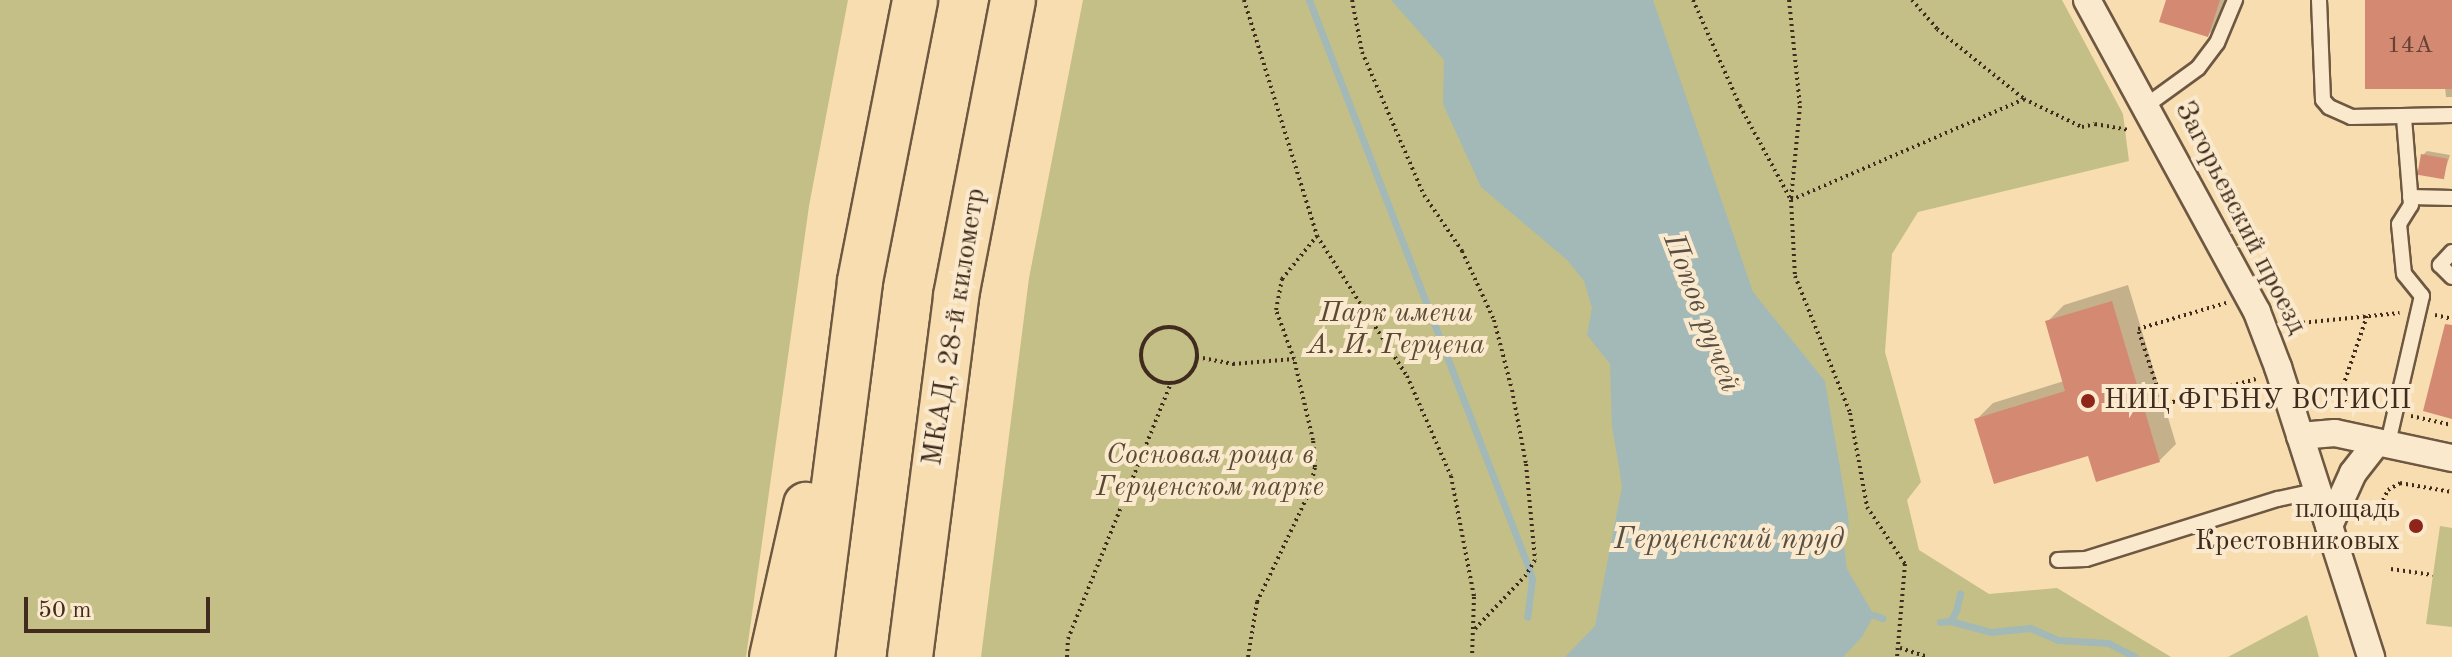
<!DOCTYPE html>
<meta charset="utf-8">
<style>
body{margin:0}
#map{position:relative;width:2452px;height:657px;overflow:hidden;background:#f7ddb0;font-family:"Old Standard TT",serif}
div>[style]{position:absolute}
.green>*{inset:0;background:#c4bf86}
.water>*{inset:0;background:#a2b9b7}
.shadow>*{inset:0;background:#0003}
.stream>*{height:7px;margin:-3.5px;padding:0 3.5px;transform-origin:3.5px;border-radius:3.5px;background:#a2b9b7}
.building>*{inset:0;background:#d48973;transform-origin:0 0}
.path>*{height:4px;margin-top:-2px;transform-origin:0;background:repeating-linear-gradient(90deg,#402b1e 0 2px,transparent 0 6px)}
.path>.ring{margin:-2px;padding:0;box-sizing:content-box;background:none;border:4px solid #402b1e;border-radius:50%}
.roads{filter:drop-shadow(2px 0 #6e5842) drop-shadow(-2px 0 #6e5842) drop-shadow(0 2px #6e5842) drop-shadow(0 -2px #6e5842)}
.service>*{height:14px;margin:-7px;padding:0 7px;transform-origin:7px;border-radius:7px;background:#fae9cc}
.minor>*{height:26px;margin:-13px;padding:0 13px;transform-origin:13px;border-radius:13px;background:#fae9cc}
.trunk>*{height:44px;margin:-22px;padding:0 22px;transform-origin:22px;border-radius:22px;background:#f7ddb0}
.dots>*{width:22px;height:22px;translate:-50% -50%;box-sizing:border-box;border:4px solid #fae9cc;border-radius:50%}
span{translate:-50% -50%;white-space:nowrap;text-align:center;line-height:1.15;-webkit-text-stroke:8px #fae9cc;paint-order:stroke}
.number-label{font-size:24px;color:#654233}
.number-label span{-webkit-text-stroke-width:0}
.street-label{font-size:28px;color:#402b1e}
.park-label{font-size:28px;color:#5a4933;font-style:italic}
.poi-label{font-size:28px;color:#402b1e}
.left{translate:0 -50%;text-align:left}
.right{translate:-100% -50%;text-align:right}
.water-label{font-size:30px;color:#584e44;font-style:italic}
.scale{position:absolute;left:24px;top:597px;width:186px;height:36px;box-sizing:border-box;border:4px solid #402b1e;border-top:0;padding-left:10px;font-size:24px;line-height:28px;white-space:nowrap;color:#402b1e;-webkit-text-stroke:6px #fae9cc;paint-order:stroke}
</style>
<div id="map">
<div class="green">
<i style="clip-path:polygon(0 0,848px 0,809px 206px,746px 657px,0 657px)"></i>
<i style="clip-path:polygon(1083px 0,2062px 0,2123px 114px,2129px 161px,1918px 212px,1892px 254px,1885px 352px,1921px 482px,1907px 500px,1919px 550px,1989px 594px,2057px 588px,2171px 657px,981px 657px,1029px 278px)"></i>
<i style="clip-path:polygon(2440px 526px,2452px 528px,2452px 627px,2426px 624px)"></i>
<i style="clip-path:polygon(2307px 615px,2319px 657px,2228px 657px)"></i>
</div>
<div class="water">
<i style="clip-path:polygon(1391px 0,1653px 0,1753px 292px,1825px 381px,1848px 514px,1849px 529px,1844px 546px,1847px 569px,1874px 615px,1862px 637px,1843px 657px,1565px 657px,1595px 626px,1622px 486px,1612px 426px,1610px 364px,1587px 335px,1592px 308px,1584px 281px,1567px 260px,1481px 187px,1443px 104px,1444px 60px)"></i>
</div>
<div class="shadow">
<i style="clip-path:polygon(2168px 0,2230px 0,2225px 18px,2208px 35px)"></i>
<i style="clip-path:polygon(2373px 0,2452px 0,2452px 97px,2446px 97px,2445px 87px,2367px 6px)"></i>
<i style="clip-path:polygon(2427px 151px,2450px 155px,2443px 177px,2423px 155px)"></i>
<i style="clip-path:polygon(2128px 285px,2176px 444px,2159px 461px,2090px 453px,1976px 420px,1993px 403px,2064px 381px,2047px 322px,2064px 305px)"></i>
</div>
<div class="stream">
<i style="left:1309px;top:0;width:610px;rotate:68.86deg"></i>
<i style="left:1529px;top:569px;width:10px;rotate:73deg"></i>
<i style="left:1532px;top:579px;width:38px;rotate:97deg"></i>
<i style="left:1874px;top:615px;width:9px;rotate:21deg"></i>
<i style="left:1950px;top:621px;width:42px;rotate:15deg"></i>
<i style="left:1991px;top:632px;width:39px;rotate:-6deg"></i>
<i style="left:2030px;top:628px;width:30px;rotate:23deg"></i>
<i style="left:2058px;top:640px;width:50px;rotate:3.4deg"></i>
<i style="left:2108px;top:643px;width:30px;rotate:27deg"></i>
<i style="left:1940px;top:622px;width:10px;rotate:-6deg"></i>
<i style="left:1950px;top:621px;width:12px;rotate:-59deg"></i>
<i style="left:1956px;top:611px;width:18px;rotate:-77deg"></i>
</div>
<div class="building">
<i style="clip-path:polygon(2166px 0,2220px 0,2208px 37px,2159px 22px)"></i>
<i style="left:2452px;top:0;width:89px;height:87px;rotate:90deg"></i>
<i style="left:2421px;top:154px;width:27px;height:21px;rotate:10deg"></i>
<i style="clip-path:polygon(2112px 301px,2160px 462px,2096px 482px,2088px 456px,1994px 484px,1974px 419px,2065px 391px,2045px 321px)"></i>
<i style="clip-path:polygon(2445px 324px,2452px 325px,2452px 419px,2423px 411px)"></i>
</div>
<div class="path">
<i style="left:1244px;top:0;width:247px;rotate:72.8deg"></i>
<i style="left:1317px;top:236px;width:166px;rotate:57.3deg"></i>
<i style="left:1407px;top:376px;width:109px;rotate:66.3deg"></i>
<i style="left:1451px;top:476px;width:123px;rotate:79.2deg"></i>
<i style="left:1474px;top:597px;width:60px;rotate:91.9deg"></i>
<i style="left:1352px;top:0;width:53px;rotate:79.1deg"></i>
<i style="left:1362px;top:52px;width:156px;rotate:66.6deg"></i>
<i style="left:1424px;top:195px;width:68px;rotate:55.8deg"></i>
<i style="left:1462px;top:251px;width:76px;rotate:65.1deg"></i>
<i style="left:1494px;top:320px;width:72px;rotate:75.6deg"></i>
<i style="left:1512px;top:390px;width:75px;rotate:79.3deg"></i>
<i style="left:1526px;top:464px;width:96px;rotate:84.6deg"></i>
<i style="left:1535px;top:560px;width:17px;rotate:121deg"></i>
<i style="left:1526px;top:575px;width:76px;rotate:133.4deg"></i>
<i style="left:1693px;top:0;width:116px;rotate:66.1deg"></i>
<i style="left:1740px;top:106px;width:107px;rotate:61.5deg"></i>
<i style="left:1791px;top:200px;width:76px;rotate:87deg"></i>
<i style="left:1795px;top:276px;width:148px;rotate:68.1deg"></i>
<i style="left:1850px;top:413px;width:96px;rotate:79.7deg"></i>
<i style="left:1867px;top:507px;width:69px;rotate:56.3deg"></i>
<i style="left:1905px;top:564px;width:93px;rotate:94.9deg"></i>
<i style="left:1789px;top:0;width:107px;rotate:84.1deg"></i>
<i style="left:1800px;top:106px;width:94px;rotate:95.5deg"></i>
<i style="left:1791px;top:200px;width:254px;rotate:-23.4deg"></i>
<i style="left:1912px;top:0;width:38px;rotate:49deg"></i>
<i style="left:1937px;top:29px;width:112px;rotate:38.8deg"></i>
<i style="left:2024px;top:99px;width:64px;rotate:25.8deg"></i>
<i style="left:2082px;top:127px;width:13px;rotate:-13deg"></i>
<i style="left:2095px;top:124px;width:34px;rotate:10deg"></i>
<i style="left:2435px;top:315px;width:17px;rotate:13deg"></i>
<i style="left:2367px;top:316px;width:87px;rotate:108.9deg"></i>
<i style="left:2339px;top:398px;width:38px;rotate:14deg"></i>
<i style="left:2291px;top:324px;width:109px;rotate:-5.8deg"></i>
<i class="ring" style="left:1141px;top:327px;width:52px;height:52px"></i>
<i style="left:1197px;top:357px;width:37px;rotate:11deg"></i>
<i style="left:1233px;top:364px;width:61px;rotate:-4.7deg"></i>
<i style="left:2162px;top:402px;width:77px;rotate:-108.2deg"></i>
<i style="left:2138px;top:329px;width:92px;rotate:-16.5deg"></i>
<i style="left:2144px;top:410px;width:116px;rotate:-15.5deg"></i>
<i style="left:2411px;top:416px;width:42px;rotate:12.4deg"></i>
<i style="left:2383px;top:500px;width:11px;rotate:-63deg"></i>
<i style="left:2388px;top:490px;width:14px;rotate:-30deg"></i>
<i style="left:2400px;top:483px;width:53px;rotate:9.8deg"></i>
<i style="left:2391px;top:569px;width:42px;rotate:8.1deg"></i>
<i style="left:1900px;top:648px;width:29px;rotate:18deg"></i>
<i style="left:1067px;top:657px;width:18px;rotate:-87deg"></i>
<i style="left:1068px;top:639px;width:276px;rotate:-68.1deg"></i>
<i style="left:1248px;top:657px;width:56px;rotate:-80.7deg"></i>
<i style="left:1257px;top:602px;width:121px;rotate:-64.5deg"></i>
<i style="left:1309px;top:493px;width:27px;rotate:-77deg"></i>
<i style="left:1315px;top:467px;width:27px;rotate:-94deg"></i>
<i style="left:1313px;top:440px;width:83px;rotate:-103.2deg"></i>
<i style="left:1294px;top:359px;width:52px;rotate:-110.2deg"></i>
<i style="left:1276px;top:310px;width:32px;rotate:-79deg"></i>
<i style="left:1282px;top:279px;width:55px;rotate:-50.9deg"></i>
</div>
<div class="roads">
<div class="service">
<i style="left:2319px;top:0;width:100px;rotate:87.7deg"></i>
<i style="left:2323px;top:100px;width:9px;rotate:49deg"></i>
<i style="left:2329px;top:107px;width:24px;rotate:24deg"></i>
<i style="left:2351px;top:117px;width:101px;rotate:-1.1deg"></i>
<i style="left:2147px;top:105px;width:63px;rotate:-36deg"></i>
<i style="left:2198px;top:68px;width:31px;rotate:-53deg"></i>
<i style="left:2217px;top:43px;width:47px;rotate:-67.3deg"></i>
<i style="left:2410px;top:197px;width:42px;rotate:1.4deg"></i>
<i style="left:2452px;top:252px;width:18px;rotate:133deg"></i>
<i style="left:2440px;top:265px;width:17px;rotate:45deg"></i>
<i style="left:2388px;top:443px;width:151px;rotate:-77deg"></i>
<i style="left:2422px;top:296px;width:28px;rotate:-129deg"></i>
<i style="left:2404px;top:274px;width:50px;rotate:-95.7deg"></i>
<i style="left:2399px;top:224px;width:22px;rotate:-58deg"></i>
<i style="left:2411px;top:205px;width:87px;rotate:-94.6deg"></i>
<i style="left:2058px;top:560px;width:28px;rotate:-2deg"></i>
<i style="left:2086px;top:559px;width:201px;rotate:-17.4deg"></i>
<i style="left:2278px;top:499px;width:40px;rotate:-12deg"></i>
</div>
<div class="minor">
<i style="left:2087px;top:0;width:355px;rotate:61.4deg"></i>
<i style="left:2257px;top:312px;width:59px;rotate:69.1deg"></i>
<i style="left:2278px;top:367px;width:305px;rotate:72.2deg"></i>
<i style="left:2300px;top:436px;width:35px;rotate:-5deg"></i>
<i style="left:2335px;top:433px;width:120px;rotate:12.1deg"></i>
<i style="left:2329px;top:526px;width:58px;rotate:-65.6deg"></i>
<i style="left:2353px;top:473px;width:39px;rotate:-52deg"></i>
</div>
<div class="trunk">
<i style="left:772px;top:657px;width:156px;rotate:-77.4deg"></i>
<i style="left:812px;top:657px;width:379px;rotate:-82.7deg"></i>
<i style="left:860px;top:281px;width:286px;rotate:-78.9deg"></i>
<i style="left:910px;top:657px;width:364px;rotate:-82.7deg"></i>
<i style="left:956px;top:296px;width:301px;rotate:-79.1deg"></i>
</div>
</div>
<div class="dots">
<i style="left:2088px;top:401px;background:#8f2418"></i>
<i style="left:2416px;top:526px;background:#8f2418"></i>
</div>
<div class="number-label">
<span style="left:2410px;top:47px">14А</span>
</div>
<div class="street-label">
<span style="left:2240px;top:218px;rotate:63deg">Загорьевский проезд</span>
<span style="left:955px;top:327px;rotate:-81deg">МКАД, 28-й километр</span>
</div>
<div class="park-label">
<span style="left:1396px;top:330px">Парк имени<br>А. И. Герцена</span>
<span style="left:1210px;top:472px">Сосновая роща в<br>Герценском парке</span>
</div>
<div class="poi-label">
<span class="left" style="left:2104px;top:401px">НИЦ ФГБНУ ВСТИСП</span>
<span class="right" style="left:2400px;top:526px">площадь<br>Крестовниковых</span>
</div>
<div class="water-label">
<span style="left:1701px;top:313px;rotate:69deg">Попов ручей</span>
<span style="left:1729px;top:540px">Герценский пруд</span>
</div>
<div class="scale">50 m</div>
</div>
